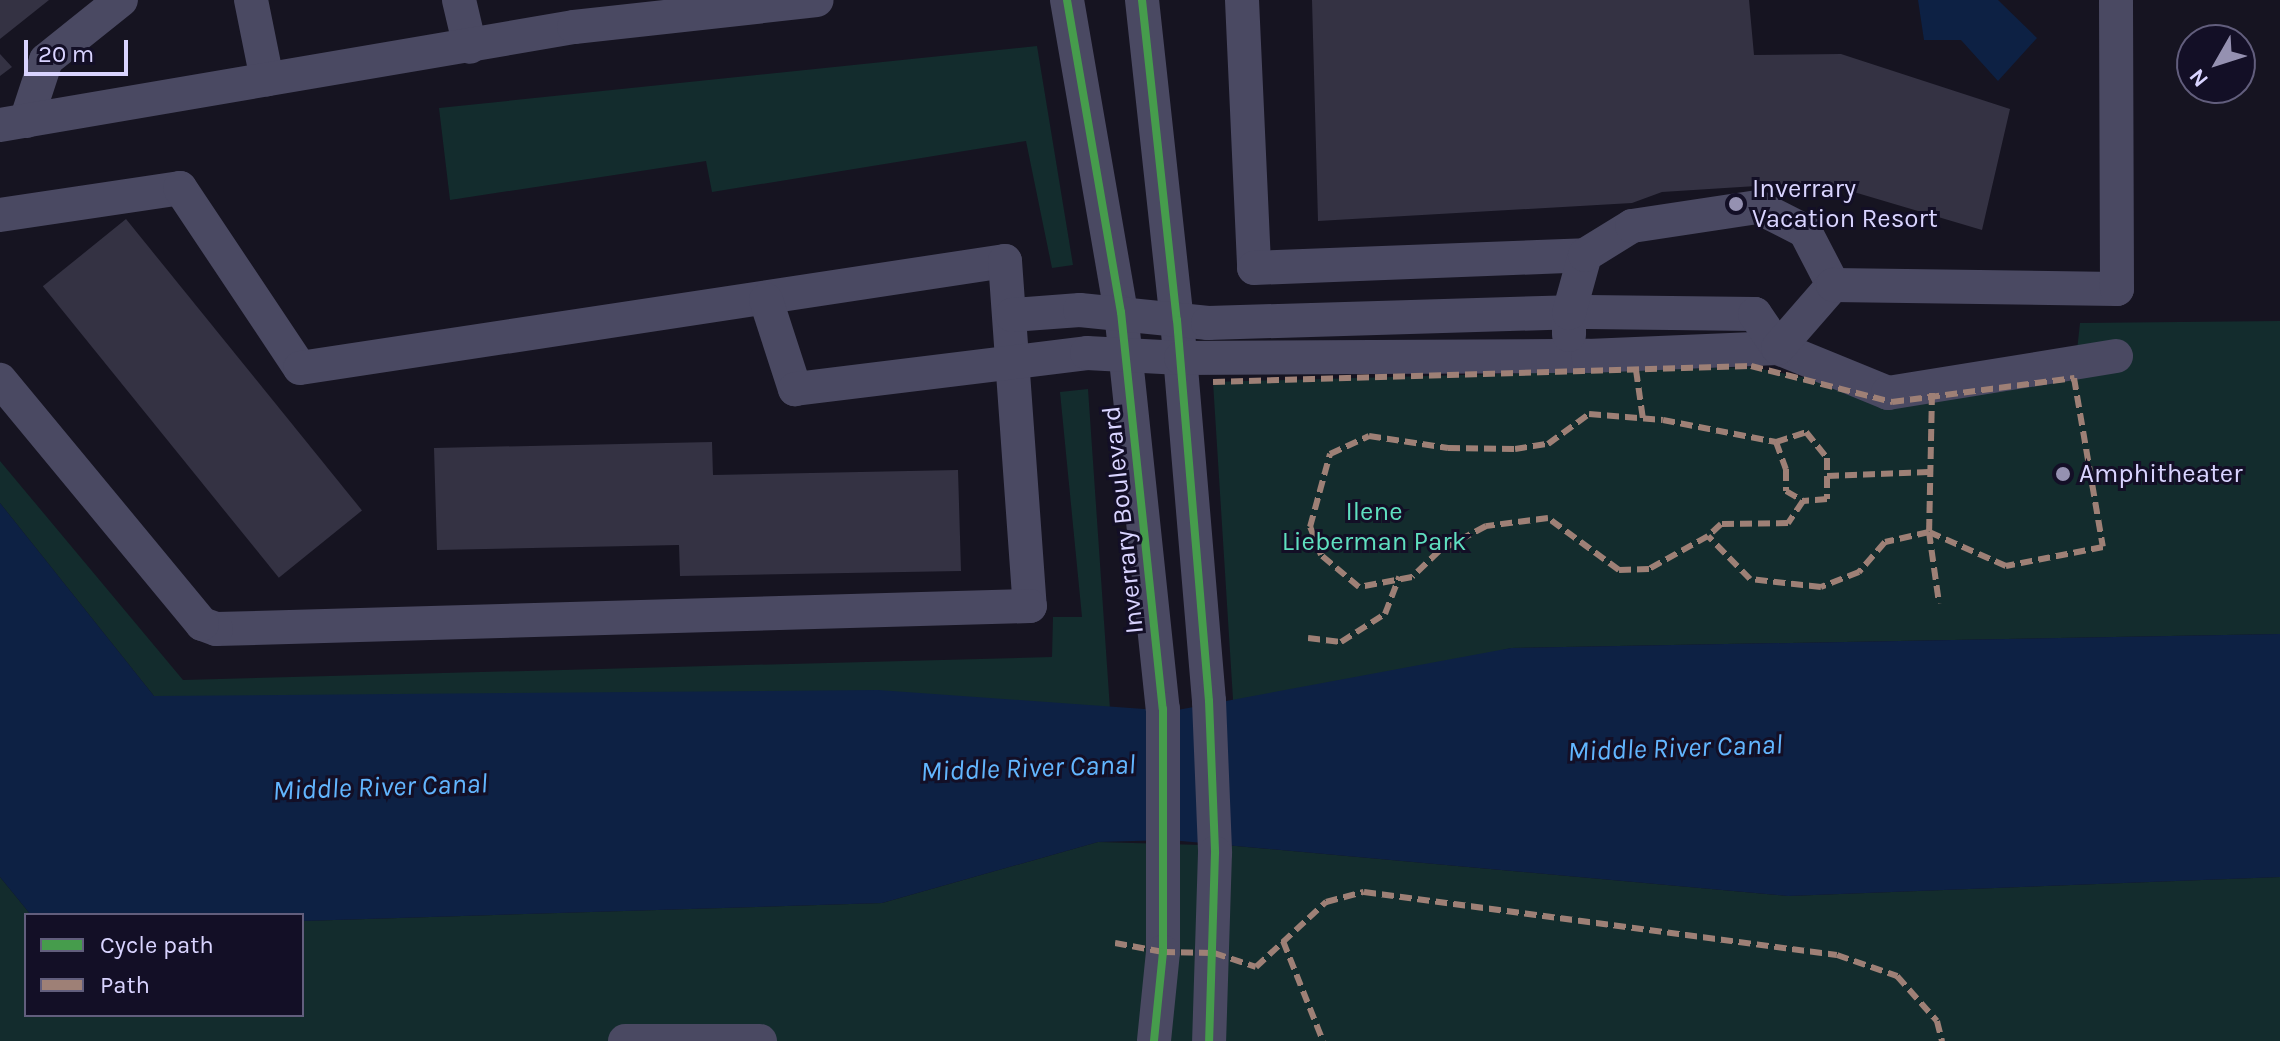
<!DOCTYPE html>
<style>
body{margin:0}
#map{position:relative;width:2280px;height:1041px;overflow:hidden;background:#161421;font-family:Karla,sans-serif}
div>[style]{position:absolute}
.green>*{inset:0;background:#132c2d}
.water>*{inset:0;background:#0d2144}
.building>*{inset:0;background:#343243;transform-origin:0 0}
.minor>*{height:34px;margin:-17px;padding:0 17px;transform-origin:17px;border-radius:17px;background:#4a4962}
.quiet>*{height:6px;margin-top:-3px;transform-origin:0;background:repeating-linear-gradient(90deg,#9e8076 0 12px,transparent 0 18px)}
.cycleway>*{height:8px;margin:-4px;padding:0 4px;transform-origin:4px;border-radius:4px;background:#469c4c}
.dots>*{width:22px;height:22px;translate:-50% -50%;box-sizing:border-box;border:4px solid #130f26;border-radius:50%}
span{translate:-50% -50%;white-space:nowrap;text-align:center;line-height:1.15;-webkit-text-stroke:6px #130f26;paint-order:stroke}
.poi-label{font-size:26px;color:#d9d4ff}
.left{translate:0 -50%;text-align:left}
.park-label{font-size:26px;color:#5fe0c0}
.street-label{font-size:26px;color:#d9d4ff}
.water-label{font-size:28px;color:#62b6ff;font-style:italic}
.legend{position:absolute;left:24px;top:913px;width:280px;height:104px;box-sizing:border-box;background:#130f26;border:2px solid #625e7d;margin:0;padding:10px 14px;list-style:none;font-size:24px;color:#d9d4ff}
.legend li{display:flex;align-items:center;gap:16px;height:40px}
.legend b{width:40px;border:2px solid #625e7d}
.north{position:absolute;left:2176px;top:24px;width:80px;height:80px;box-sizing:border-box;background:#130f26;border:2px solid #625e7d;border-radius:50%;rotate:231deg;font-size:22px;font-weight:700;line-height:32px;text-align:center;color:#d9d4ff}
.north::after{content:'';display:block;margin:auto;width:28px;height:36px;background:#9591b1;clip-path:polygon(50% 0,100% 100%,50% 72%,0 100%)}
.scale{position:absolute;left:24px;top:40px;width:104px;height:36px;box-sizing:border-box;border:4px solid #d9d4ff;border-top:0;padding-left:10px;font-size:24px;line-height:28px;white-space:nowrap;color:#d9d4ff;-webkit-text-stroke:6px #130f26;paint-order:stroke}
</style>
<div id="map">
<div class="green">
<i style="clip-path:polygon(1037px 46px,1073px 265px,1052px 268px,1026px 141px,712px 192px,706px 161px,450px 200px,439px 108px)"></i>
<i style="clip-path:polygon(2280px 321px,2280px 634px,1511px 648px,1234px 715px,1213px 382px,1751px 367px,1828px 382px,2074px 378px,2080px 323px)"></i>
<i style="clip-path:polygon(1088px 389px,1110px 709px,154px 696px,0 503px,0 461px,183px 680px,1052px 657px,1053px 617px,1082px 617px,1060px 392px)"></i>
<i style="clip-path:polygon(1098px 842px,1236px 846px,1788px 896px,2280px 877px,2280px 1041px,0 1041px,0 877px,31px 915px,26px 915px,26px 1015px,302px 1015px,302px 921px,882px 903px)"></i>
</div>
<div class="water">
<i style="clip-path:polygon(1918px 0,1998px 0,2037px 38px,1998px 81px,1961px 40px,1924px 40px)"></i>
<i style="clip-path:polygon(0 503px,154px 696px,878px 690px,1172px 711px,1511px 648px,2280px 634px,2280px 877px,1788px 896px,1170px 840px,1098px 842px,882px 903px,302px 921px,302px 915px,31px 915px,0 877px)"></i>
</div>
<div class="building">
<i style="clip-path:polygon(0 0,49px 0,0 39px)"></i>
<i style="clip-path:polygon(1312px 0,1749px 0,1754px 55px,1841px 54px,2010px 109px,1982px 230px,1820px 182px,1662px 192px,1632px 203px,1318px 221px)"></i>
<i style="clip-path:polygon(0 54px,12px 67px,0 76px)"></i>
<i style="left:126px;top:219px;width:375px;height:107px;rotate:51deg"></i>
<i style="clip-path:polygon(712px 442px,713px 475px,958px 470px,961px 571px,680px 576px,679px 545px,437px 550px,434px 448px)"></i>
</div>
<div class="minor">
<i style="left:251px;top:0;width:81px;rotate:78.6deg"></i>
<i style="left:459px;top:0;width:48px;rotate:76.8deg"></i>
<i style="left:1067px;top:0;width:317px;rotate:80.2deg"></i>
<i style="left:1121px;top:312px;width:399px;rotate:84deg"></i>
<i style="left:1163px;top:709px;width:243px;rotate:90deg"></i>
<i style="left:1163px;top:952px;width:89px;rotate:95.8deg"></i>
<i style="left:1142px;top:0;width:322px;rotate:83.8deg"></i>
<i style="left:1177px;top:320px;width:382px;rotate:85.2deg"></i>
<i style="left:1209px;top:701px;width:152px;rotate:87.7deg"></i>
<i style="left:1215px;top:853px;width:188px;rotate:91.8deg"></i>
<i style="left:1242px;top:0;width:268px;rotate:87.4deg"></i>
<i style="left:1254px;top:268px;width:331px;rotate:-2.2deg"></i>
<i style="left:26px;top:121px;width:64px;rotate:-71.8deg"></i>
<i style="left:46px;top:60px;width:96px;rotate:-38.7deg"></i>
<i style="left:0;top:125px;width:582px;rotate:-9.69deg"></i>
<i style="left:574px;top:27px;width:244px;rotate:-6.3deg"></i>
<i style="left:0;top:215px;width:182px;rotate:-8.5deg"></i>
<i style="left:180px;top:188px;width:216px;rotate:56.3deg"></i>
<i style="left:300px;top:368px;width:713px;rotate:-8.63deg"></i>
<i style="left:1005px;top:261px;width:346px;rotate:85.9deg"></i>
<i style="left:1030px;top:606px;width:814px;rotate:178.38deg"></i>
<i style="left:216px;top:629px;width:15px;rotate:-160deg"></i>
<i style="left:202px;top:624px;width:317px;rotate:-129.6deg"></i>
<i style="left:766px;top:300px;width:94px;rotate:72deg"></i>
<i style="left:795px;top:389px;width:294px;rotate:-7deg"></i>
<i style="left:1087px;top:353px;width:94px;rotate:3deg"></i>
<i style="left:1181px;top:358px;width:407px;rotate:-0.3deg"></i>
<i style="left:1588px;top:356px;width:190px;rotate:-2.4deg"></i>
<i style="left:1778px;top:348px;width:119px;rotate:22.2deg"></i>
<i style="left:1888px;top:393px;width:231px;rotate:-9.2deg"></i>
<i style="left:1012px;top:315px;width:68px;rotate:-4.2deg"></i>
<i style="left:1080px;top:310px;width:129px;rotate:5.8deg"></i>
<i style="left:1208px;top:323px;width:379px;rotate:-1.7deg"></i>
<i style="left:1587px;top:312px;width:168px;rotate:0.7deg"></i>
<i style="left:1755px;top:314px;width:41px;rotate:55.9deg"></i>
<i style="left:1569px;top:335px;width:22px;rotate:-90deg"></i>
<i style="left:1569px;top:313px;width:60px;rotate:-74.6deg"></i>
<i style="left:1585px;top:255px;width:55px;rotate:-31.7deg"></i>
<i style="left:1632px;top:226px;width:127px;rotate:-8.6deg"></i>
<i style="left:1758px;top:207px;width:53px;rotate:27.1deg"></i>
<i style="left:1805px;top:231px;width:61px;rotate:62.6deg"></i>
<i style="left:1778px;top:348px;width:84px;rotate:-48.9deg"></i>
<i style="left:1833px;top:285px;width:284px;rotate:0.8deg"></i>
<i style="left:2117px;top:289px;width:289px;rotate:-90.2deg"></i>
<i style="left:625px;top:1041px;width:135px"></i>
</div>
<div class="quiet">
<i style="left:1636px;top:370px;width:49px;rotate:81.9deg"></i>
<i style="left:1213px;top:382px;width:538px;rotate:-1.7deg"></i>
<i style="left:1751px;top:366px;width:146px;rotate:14.3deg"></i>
<i style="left:1892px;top:402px;width:184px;rotate:-7.5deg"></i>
<i style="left:2074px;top:378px;width:171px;rotate:80.3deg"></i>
<i style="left:2103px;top:547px;width:99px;rotate:168.9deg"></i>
<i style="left:2006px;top:566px;width:84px;rotate:-156.2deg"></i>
<i style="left:1929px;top:532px;width:45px;rotate:167.2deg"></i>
<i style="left:1885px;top:542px;width:40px;rotate:131deg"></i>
<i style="left:1859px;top:572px;width:41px;rotate:158.5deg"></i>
<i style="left:1821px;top:587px;width:71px;rotate:-173.6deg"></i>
<i style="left:1750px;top:579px;width:60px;rotate:-134.3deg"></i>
<i style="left:1708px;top:536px;width:68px;rotate:150.8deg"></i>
<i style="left:1649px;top:569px;width:30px;rotate:178deg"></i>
<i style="left:1619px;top:570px;width:88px;rotate:-143.8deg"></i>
<i style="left:1548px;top:518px;width:63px;rotate:172.6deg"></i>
<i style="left:1486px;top:526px;width:53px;rotate:152deg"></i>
<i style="left:1439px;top:551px;width:37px;rotate:136deg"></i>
<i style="left:1412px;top:577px;width:54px;rotate:169.3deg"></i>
<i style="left:1359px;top:587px;width:50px;rotate:-139.9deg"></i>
<i style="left:1321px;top:555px;width:30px;rotate:-111deg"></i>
<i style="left:1310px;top:527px;width:76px;rotate:-74.7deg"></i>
<i style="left:1330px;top:454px;width:43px;rotate:-24.8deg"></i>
<i style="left:1369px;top:436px;width:80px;rotate:8.6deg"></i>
<i style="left:1448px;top:448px;width:67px;rotate:0.9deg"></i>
<i style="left:1515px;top:449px;width:33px;rotate:-9deg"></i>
<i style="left:1548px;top:444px;width:51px;rotate:-36.2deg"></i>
<i style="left:1589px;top:414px;width:74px;rotate:4.6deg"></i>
<i style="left:1663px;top:420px;width:115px;rotate:11deg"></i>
<i style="left:1776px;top:442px;width:32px;rotate:-18deg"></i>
<i style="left:1806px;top:432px;width:33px;rotate:51deg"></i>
<i style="left:1827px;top:458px;width:41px;rotate:90deg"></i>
<i style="left:1827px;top:499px;width:24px;rotate:175deg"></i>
<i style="left:1803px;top:501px;width:27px;rotate:124deg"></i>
<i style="left:1788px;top:523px;width:67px;rotate:179.1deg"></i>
<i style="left:1721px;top:524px;width:18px;rotate:137deg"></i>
<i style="left:1932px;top:393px;width:139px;rotate:91.2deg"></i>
<i style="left:1929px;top:532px;width:72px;rotate:82deg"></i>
<i style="left:1776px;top:442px;width:29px;rotate:70deg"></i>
<i style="left:1786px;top:469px;width:22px;rotate:90deg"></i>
<i style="left:1786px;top:491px;width:20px;rotate:30deg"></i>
<i style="left:1827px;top:476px;width:102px;rotate:-2.2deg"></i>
<i style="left:1308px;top:638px;width:33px;rotate:7deg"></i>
<i style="left:1341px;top:642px;width:52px;rotate:-32.5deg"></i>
<i style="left:1385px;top:614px;width:40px;rotate:-69deg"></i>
<i style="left:1283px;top:941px;width:108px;rotate:68.2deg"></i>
<i style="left:1115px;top:943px;width:49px;rotate:10.6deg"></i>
<i style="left:1163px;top:952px;width:51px;rotate:1.1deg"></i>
<i style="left:1214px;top:953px;width:44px;rotate:18.4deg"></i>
<i style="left:1256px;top:967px;width:96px;rotate:-42.9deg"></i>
<i style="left:1326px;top:902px;width:39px;rotate:-15deg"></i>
<i style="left:1364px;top:892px;width:477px;rotate:7.6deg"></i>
<i style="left:1837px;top:955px;width:64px;rotate:19.3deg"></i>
<i style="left:1897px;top:976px;width:60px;rotate:48.4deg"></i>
<i style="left:1937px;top:1021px;width:21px;rotate:76deg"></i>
</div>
<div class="cycleway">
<i style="left:1067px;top:0;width:317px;rotate:80.2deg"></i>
<i style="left:1121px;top:312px;width:399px;rotate:84deg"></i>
<i style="left:1163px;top:709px;width:243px;rotate:90deg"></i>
<i style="left:1163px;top:952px;width:89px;rotate:95.8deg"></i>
<i style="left:1142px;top:0;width:322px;rotate:83.8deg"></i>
<i style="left:1177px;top:320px;width:382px;rotate:85.2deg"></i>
<i style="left:1209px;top:701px;width:152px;rotate:87.7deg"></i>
<i style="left:1215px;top:853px;width:188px;rotate:91.8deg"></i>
</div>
<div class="dots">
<i style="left:1736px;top:204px;background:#9591b1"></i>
<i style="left:2063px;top:474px;background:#9591b1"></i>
</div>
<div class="poi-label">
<span class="left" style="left:1752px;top:204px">Inverrary<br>Vacation Resort</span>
<span class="left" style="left:2079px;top:474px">Amphitheater</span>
</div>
<div class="park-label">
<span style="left:1374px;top:527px">Ilene<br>Lieberman Park</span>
</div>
<div class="street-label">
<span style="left:1123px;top:520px;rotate:-96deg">Inverrary Boulevard</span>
</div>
<div class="water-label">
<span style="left:1675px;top:748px;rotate:-2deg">Middle River Canal</span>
<span style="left:1028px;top:768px;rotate:-2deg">Middle River Canal</span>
<span style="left:380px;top:787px;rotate:-2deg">Middle River Canal</span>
</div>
<ul class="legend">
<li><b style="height:10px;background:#469c4c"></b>Cycle path</li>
<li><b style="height:10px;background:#9e8076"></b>Path</li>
</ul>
<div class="north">N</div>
<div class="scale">20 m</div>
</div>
